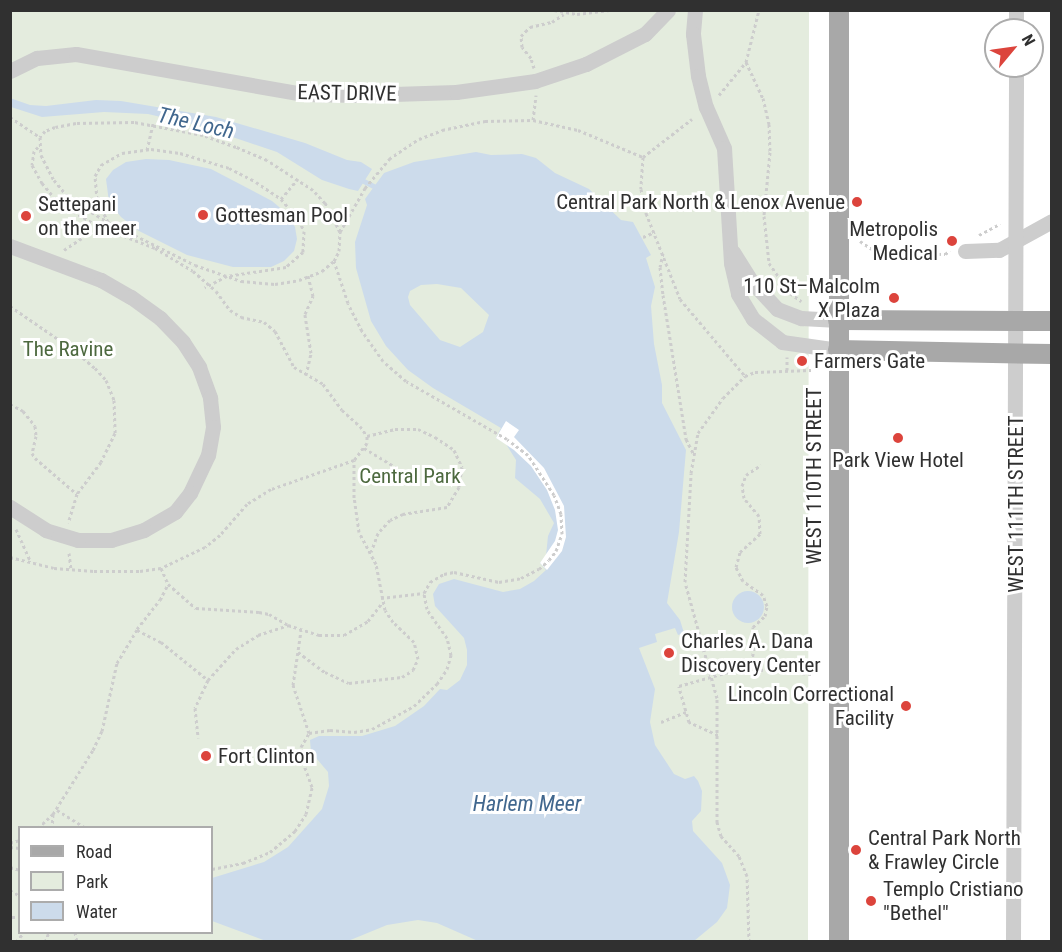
<!DOCTYPE html>
<meta charset="utf-8">
<style>
body{margin:0}
#map{position:relative;width:1062px;height:952px;overflow:hidden;background:#fff;font-family:"Roboto Condensed",sans-serif}
div>[style]{position:absolute}
.green>*{inset:0;background:#e4ecde}
.water>*{inset:0;background:#ccdbeb}
.round{border-radius:50%}
.pier>*{inset:0;background:#fff}
.stream>*{height:4.5px;margin:-2.25px;padding:0 2.25px;transform-origin:2.25px;border-radius:2.25px;background:#ccdbeb}
.path>*{height:3px;margin-top:-1.5px;transform-origin:0;background:repeating-linear-gradient(90deg,#cdcdcd 0 3px,transparent 0 6px)}
.minor>*{height:15px;margin:-7.5px;padding:0 7.5px;transform-origin:7.5px;border-radius:7.5px;background:#cdcdcd}
.major>*{height:20px;margin:-10px;padding:0 10px;transform-origin:10px;border-radius:10px;background:#a8a8a8}
.path-bridge>*{height:3px;margin-top:-1.5px;transform-origin:0;background:repeating-linear-gradient(90deg,#cdcdcd 0 3px,transparent 0 6px)}
.dots>*{width:16px;height:16px;translate:-50% -50%;box-sizing:border-box;border:3px solid #fff;border-radius:50%}
span{translate:-50% -50%;white-space:nowrap;text-align:center;line-height:1.15;-webkit-text-stroke:6px #fff;paint-order:stroke}
.street-label{font-size:21px;color:#303030}
.poi-label{font-size:21px;color:#303030}
.right{translate:-100% -50%;text-align:right}
.left{translate:0 -50%;text-align:left}
.park-label{font-size:21px;color:#4d693f}
.water-label{font-size:22px;color:#41678e;font-style:italic}
.frame{position:absolute;inset:0;border:12px solid #303030;pointer-events:none}
.legend{position:absolute;left:18px;top:826px;width:195px;height:108px;box-sizing:border-box;background:#fff;border:2px solid #acacac;margin:0;padding:8px 10px;list-style:none;font-size:18px;color:#303030}
.legend li{display:flex;align-items:center;gap:12px;height:30px}
.legend b{width:30px;border:2px solid #acacac}
.north{position:absolute;left:984px;top:18px;width:60px;height:60px;box-sizing:border-box;background:#fff;border:2px solid #acacac;border-radius:50%;rotate:61deg;font-size:16px;font-weight:700;line-height:24px;text-align:center;color:#303030}
.north::after{content:'';display:block;margin:auto;width:21px;height:27px;background:#dc443c;clip-path:polygon(50% 0,100% 100%,50% 72%,0 100%)}
</style>
<div id="map">
<div class="green">
<i style="clip-path:polygon(evenodd,10px 11px,809px 11px,808px 941px,11px 941px,10px 11px,20px 828px,212px 828px,212px 932px,20px 932px,20px 828px)"></i>
</div>
<div class="water">
<i style="clip-path:polygon(10px 98px,30px 105px,46px 106px,96px 100px,121px 101px,216px 117px,305px 143px,347px 160px,361px 162px,372px 169px,358px 191px,349px 189px,322px 180px,277px 152px,200px 126px,148px 114px,104px 112px,42px 117px,11px 107px)"></i>
<i style="clip-path:polygon(evenodd,476px 152px,491px 155px,522px 154px,536px 158px,555px 173px,589px 189px,621px 220px,633px 222px,651px 255px,646px 258px,655px 287px,651px 306px,654px 344px,662px 385px,662px 403px,686px 450px,679px 532px,667px 603px,680px 620px,684px 633px,678px 635px,675px 628px,655px 634px,657px 642px,639px 648px,655px 689px,650px 722px,655px 745px,674px 774px,685px 779px,694px 776px,698px 781px,702px 791px,701px 811px,692px 821px,693px 831px,722px 863px,730px 885px,727px 908px,717px 922px,694px 941px,478px 941px,437px 923px,418px 920px,387px 925px,348px 941px,266px 941px,212px 921px,212px 878px,264px 862px,288px 847px,322px 809px,329px 786px,328px 772px,311px 752px,310px 740px,319px 736px,362px 736px,395px 726px,424px 706px,440px 689px,447px 690px,460px 680px,467px 665px,467px 650px,464px 638px,435px 606px,433px 594px,439px 584px,454px 579px,503px 592px,520px 589px,534px 581px,546px 570px,540px 563px,546px 556px,548px 536px,554px 523px,540px 499px,515px 478px,516px 460px,506px 444px,496px 438px,501px 428px,433px 388px,408px 370px,386px 346px,371px 321px,356px 268px,355px 242px,367px 205px,365px 199px,384px 173px,414px 162px,476px 152px,437px 284px,461px 288px,489px 315px,483px 332px,460px 347px,440px 340px,410px 305px,408px 297px,410px 291px,421px 285px,437px 284px)"></i>
<i style="clip-path:polygon(146px 159px,169px 160px,211px 169px,272px 201px,285px 212px,295px 227px,297px 239px,294px 251px,284px 261px,271px 267px,233px 267px,187px 255px,139px 231px,121px 217px,109px 202px,106px 179px,113px 170px,126px 162px)"></i>
<i class="round" style="left:732px;top:591px;width:32px;height:32px"></i>
</div>
<div class="pier">
<i style="clip-path:polygon(506px 421px,519px 430px,514px 437px,544px 468px,564px 506px,566px 537px,562px 551px,547px 570px,540px 563px,555px 541px,558px 530px,555px 510px,547px 490px,531px 466px,514px 450px,496px 438px)"></i>
</div>
<div class="stream">
<i style="left:360px;top:179px;width:16px;rotate:27deg"></i>
</div>
<div class="path">
<i style="left:554px;top:10px;width:23px;rotate:10deg"></i>
<i style="left:577px;top:14px;width:35px;rotate:-7deg"></i>
<i style="left:746px;top:62px;width:40px;rotate:65deg"></i>
<i style="left:763px;top:98px;width:27px;rotate:77deg"></i>
<i style="left:769px;top:124px;width:28px;rotate:88deg"></i>
<i style="left:770px;top:152px;width:64px;rotate:95.4deg"></i>
<i style="left:764px;top:216px;width:47px;rotate:83.9deg"></i>
<i style="left:769px;top:263px;width:37px;rotate:55deg"></i>
<i style="left:790px;top:293px;width:14px;rotate:36deg"></i>
<i style="left:534px;top:68px;width:10px;rotate:-107deg"></i>
<i style="left:531px;top:58px;width:14px;rotate:-129deg"></i>
<i style="left:522px;top:47px;width:11px;rotate:-95deg"></i>
<i style="left:521px;top:36px;width:13px;rotate:-45deg"></i>
<i style="left:530px;top:27px;width:23px;rotate:-13deg"></i>
<i style="left:552px;top:22px;width:14px;rotate:-34deg"></i>
<i style="left:719px;top:95px;width:43px;rotate:-50.7deg"></i>
<i style="left:746px;top:62px;width:54px;rotate:-76deg"></i>
<i style="left:10px;top:117px;width:36px;rotate:34deg"></i>
<i style="left:40px;top:137px;width:18px;rotate:87deg"></i>
<i style="left:41px;top:155px;width:28px;rotate:63deg"></i>
<i style="left:54px;top:180px;width:26px;rotate:50deg"></i>
<i style="left:71px;top:200px;width:43px;rotate:30.7deg"></i>
<i style="left:108px;top:222px;width:97px;rotate:26.3deg"></i>
<i style="left:195px;top:265px;width:49px;rotate:19.2deg"></i>
<i style="left:241px;top:281px;width:34px;rotate:5deg"></i>
<i style="left:275px;top:284px;width:24px;rotate:-9deg"></i>
<i style="left:299px;top:280px;width:25px;rotate:-21deg"></i>
<i style="left:322px;top:271px;width:16px;rotate:-40deg"></i>
<i style="left:334px;top:261px;width:11px;rotate:-63deg"></i>
<i style="left:339px;top:251px;width:19px;rotate:-87deg"></i>
<i style="left:340px;top:232px;width:33px;rotate:-117deg"></i>
<i style="left:325px;top:203px;width:18px;rotate:-133deg"></i>
<i style="left:313px;top:190px;width:55px;rotate:-146.9deg"></i>
<i style="left:267px;top:160px;width:34px;rotate:-157deg"></i>
<i style="left:236px;top:147px;width:35px;rotate:-160deg"></i>
<i style="left:203px;top:135px;width:70px;rotate:-169.3deg"></i>
<i style="left:134px;top:122px;width:58px;rotate:179deg"></i>
<i style="left:76px;top:123px;width:21px;rotate:169deg"></i>
<i style="left:55px;top:127px;width:11px;rotate:158deg"></i>
<i style="left:45px;top:131px;width:8px;rotate:130deg"></i>
<i style="left:533px;top:120px;width:25px;rotate:-83deg"></i>
<i style="left:38px;top:147px;width:6px;rotate:135deg"></i>
<i style="left:34px;top:151px;width:14px;rotate:98deg"></i>
<i style="left:32px;top:165px;width:21px;rotate:61deg"></i>
<i style="left:42px;top:183px;width:25px;rotate:50deg"></i>
<i style="left:58px;top:202px;width:44px;rotate:31.2deg"></i>
<i style="left:147px;top:150px;width:27px;rotate:-77deg"></i>
<i style="left:643px;top:157px;width:32px;rotate:94deg"></i>
<i style="left:641px;top:189px;width:25px;rotate:78deg"></i>
<i style="left:646px;top:213px;width:92px;rotate:68.4deg"></i>
<i style="left:680px;top:299px;width:101px;rotate:49.8deg"></i>
<i style="left:281px;top:199px;width:26px;rotate:-50deg"></i>
<i style="left:340px;top:232px;width:51px;rotate:-60.4deg"></i>
<i style="left:365px;top:188px;width:38px;rotate:-50deg"></i>
<i style="left:389px;top:159px;width:36px;rotate:-34deg"></i>
<i style="left:419px;top:139px;width:25px;rotate:-21deg"></i>
<i style="left:442px;top:130px;width:44px;rotate:-11.8deg"></i>
<i style="left:485px;top:121px;width:48px;rotate:-1.2deg"></i>
<i style="left:533px;top:120px;width:46px;rotate:12.5deg"></i>
<i style="left:578px;top:130px;width:70px;rotate:22.6deg"></i>
<i style="left:643px;top:157px;width:62px;rotate:-37.8deg"></i>
<i style="left:108px;top:233px;width:11px;rotate:-90deg"></i>
<i style="left:108px;top:222px;width:25px;rotate:-116deg"></i>
<i style="left:97px;top:199px;width:23px;rotate:-95deg"></i>
<i style="left:95px;top:176px;width:13px;rotate:-61deg"></i>
<i style="left:101px;top:165px;width:24px;rotate:-30deg"></i>
<i style="left:122px;top:153px;width:29px;rotate:-8deg"></i>
<i style="left:151px;top:149px;width:29px;rotate:8deg"></i>
<i style="left:180px;top:153px;width:51px;rotate:17deg"></i>
<i style="left:229px;top:168px;width:30px;rotate:27deg"></i>
<i style="left:256px;top:182px;width:30px;rotate:34deg"></i>
<i style="left:281px;top:199px;width:28px;rotate:49deg"></i>
<i style="left:299px;top:220px;width:12px;rotate:66deg"></i>
<i style="left:304px;top:231px;width:21px;rotate:93deg"></i>
<i style="left:303px;top:252px;width:23px;rotate:139deg"></i>
<i style="left:286px;top:267px;width:60px;rotate:171.3deg"></i>
<i style="left:227px;top:276px;width:25px;rotate:153deg"></i>
<i style="left:979px;top:235px;width:24px;rotate:-28deg"></i>
<i style="left:643px;top:237px;width:13px;rotate:-23deg"></i>
<i style="left:860px;top:241px;width:22px;rotate:34deg"></i>
<i style="left:878px;top:253px;width:67px;rotate:0.9deg"></i>
<i style="left:945px;top:254px;width:6px;rotate:-31deg"></i>
<i style="left:64px;top:250px;width:23px;rotate:-34deg"></i>
<i style="left:83px;top:237px;width:17px;rotate:-80deg"></i>
<i style="left:663px;top:253px;width:14px;rotate:102deg"></i>
<i style="left:660px;top:267px;width:28px;rotate:84deg"></i>
<i style="left:663px;top:295px;width:146px;rotate:80.9deg"></i>
<i style="left:686px;top:439px;width:16px;rotate:63deg"></i>
<i style="left:216px;top:291px;width:24px;rotate:54deg"></i>
<i style="left:230px;top:310px;width:13px;rotate:32deg"></i>
<i style="left:241px;top:317px;width:24px;rotate:12deg"></i>
<i style="left:264px;top:322px;width:14px;rotate:39deg"></i>
<i style="left:275px;top:331px;width:41px;rotate:62.2deg"></i>
<i style="left:294px;top:367px;width:34px;rotate:30deg"></i>
<i style="left:323px;top:384px;width:32px;rotate:54deg"></i>
<i style="left:342px;top:410px;width:24px;rotate:42deg"></i>
<i style="left:360px;top:426px;width:12px;rotate:55deg"></i>
<i style="left:367px;top:436px;width:7px;rotate:90deg"></i>
<i style="left:367px;top:443px;width:21px;rotate:127deg"></i>
<i style="left:354px;top:460px;width:88px;rotate:160.7deg"></i>
<i style="left:271px;top:489px;width:28px;rotate:148deg"></i>
<i style="left:247px;top:504px;width:41px;rotate:131.1deg"></i>
<i style="left:220px;top:535px;width:19px;rotate:141deg"></i>
<i style="left:205px;top:547px;width:49px;rotate:154.5deg"></i>
<i style="left:161px;top:568px;width:17px;rotate:66deg"></i>
<i style="left:168px;top:584px;width:37px;rotate:41deg"></i>
<i style="left:196px;top:608px;width:63px;rotate:3.6deg"></i>
<i style="left:259px;top:612px;width:10px;rotate:11deg"></i>
<i style="left:269px;top:614px;width:22px;rotate:30deg"></i>
<i style="left:10px;top:306px;width:78px;rotate:34.5deg"></i>
<i style="left:74px;top:350px;width:28px;rotate:41deg"></i>
<i style="left:95px;top:368px;width:16px;rotate:47deg"></i>
<i style="left:106px;top:380px;width:22px;rotate:68deg"></i>
<i style="left:114px;top:400px;width:33px;rotate:88deg"></i>
<i style="left:115px;top:433px;width:32px;rotate:116deg"></i>
<i style="left:101px;top:462px;width:40px;rotate:127deg"></i>
<i style="left:77px;top:494px;width:30px;rotate:107deg"></i>
<i style="left:787px;top:370px;width:13px;rotate:-90deg"></i>
<i style="left:306px;top:375px;width:23px;rotate:-77deg"></i>
<i style="left:311px;top:353px;width:39px;rotate:-99deg"></i>
<i style="left:305px;top:314px;width:20px;rotate:-66deg"></i>
<i style="left:313px;top:296px;width:21px;rotate:-104deg"></i>
<i style="left:10px;top:404px;width:15px;rotate:28deg"></i>
<i style="left:23px;top:411px;width:19px;rotate:51deg"></i>
<i style="left:35px;top:426px;width:10px;rotate:84deg"></i>
<i style="left:36px;top:436px;width:17px;rotate:103deg"></i>
<i style="left:32px;top:453px;width:6px;rotate:59deg"></i>
<i style="left:35px;top:458px;width:55px;rotate:40.6deg"></i>
<i style="left:367px;top:436px;width:29px;rotate:-14deg"></i>
<i style="left:395px;top:429px;width:23px"></i>
<i style="left:418px;top:429px;width:19px;rotate:25deg"></i>
<i style="left:435px;top:437px;width:23px;rotate:34deg"></i>
<i style="left:454px;top:450px;width:19px;rotate:65deg"></i>
<i style="left:462px;top:467px;width:20px;rotate:99deg"></i>
<i style="left:459px;top:487px;width:23px;rotate:121deg"></i>
<i style="left:447px;top:507px;width:45px;rotate:171deg"></i>
<i style="left:403px;top:514px;width:14px;rotate:155deg"></i>
<i style="left:390px;top:520px;width:18px;rotate:133deg"></i>
<i style="left:378px;top:533px;width:20px;rotate:110deg"></i>
<i style="left:364px;top:448px;width:54px;rotate:31.3deg"></i>
<i style="left:16px;top:529px;width:35px;rotate:66deg"></i>
<i style="left:69px;top:553px;width:16px;rotate:83deg"></i>
<i style="left:10px;top:557px;width:45px;rotate:14deg"></i>
<i style="left:54px;top:568px;width:40px;rotate:4.3deg"></i>
<i style="left:94px;top:571px;width:46px"></i>
<i style="left:140px;top:571px;width:21px;rotate:-8deg"></i>
<i style="left:381px;top:598px;width:43px;rotate:-6.6deg"></i>
<i style="left:137px;top:629px;width:37px;rotate:-52deg"></i>
<i style="left:160px;top:600px;width:18px;rotate:-63deg"></i>
<i style="left:298px;top:652px;width:34px;rotate:37deg"></i>
<i style="left:325px;top:672px;width:26px;rotate:25deg"></i>
<i style="left:349px;top:683px;width:53px;rotate:-6.5deg"></i>
<i style="left:402px;top:677px;width:13px;rotate:-32deg"></i>
<i style="left:413px;top:670px;width:12px;rotate:-66deg"></i>
<i style="left:418px;top:659px;width:17px;rotate:-103deg"></i>
<i style="left:414px;top:642px;width:29px;rotate:-136deg"></i>
<i style="left:393px;top:622px;width:14px;rotate:-124deg"></i>
<i style="left:385px;top:610px;width:47px;rotate:-101.1deg"></i>
<i style="left:376px;top:564px;width:36px;rotate:-118deg"></i>
<i style="left:359px;top:532px;width:34px;rotate:-98deg"></i>
<i style="left:354px;top:498px;width:38px;rotate:-90deg"></i>
<i style="left:751px;top:668px;width:22px;rotate:-82deg"></i>
<i style="left:754px;top:646px;width:19px;rotate:-93deg"></i>
<i style="left:753px;top:627px;width:16px;rotate:-43deg"></i>
<i style="left:765px;top:616px;width:10px;rotate:-79deg"></i>
<i style="left:767px;top:606px;width:12px;rotate:-110deg"></i>
<i style="left:763px;top:595px;width:24px;rotate:-145deg"></i>
<i style="left:743px;top:581px;width:16px;rotate:-117deg"></i>
<i style="left:736px;top:567px;width:16px;rotate:-75deg"></i>
<i style="left:740px;top:552px;width:27px;rotate:-42deg"></i>
<i style="left:760px;top:534px;width:18px;rotate:-93deg"></i>
<i style="left:759px;top:516px;width:23px;rotate:-130deg"></i>
<i style="left:744px;top:498px;width:12px;rotate:-99deg"></i>
<i style="left:742px;top:486px;width:12px;rotate:-70deg"></i>
<i style="left:746px;top:475px;width:18px;rotate:-34deg"></i>
<i style="left:208px;top:680px;width:42px;rotate:-47.9deg"></i>
<i style="left:236px;top:649px;width:26px;rotate:-32deg"></i>
<i style="left:258px;top:635px;width:32px;rotate:-18deg"></i>
<i style="left:288px;top:625px;width:33px;rotate:18deg"></i>
<i style="left:319px;top:635px;width:25px"></i>
<i style="left:344px;top:635px;width:28px;rotate:-30deg"></i>
<i style="left:368px;top:621px;width:23px;rotate:-52deg"></i>
<i style="left:661px;top:722px;width:27px;rotate:-22deg"></i>
<i style="left:309px;top:733px;width:21px;rotate:-8deg"></i>
<i style="left:330px;top:730px;width:24px;rotate:5deg"></i>
<i style="left:354px;top:732px;width:18px;rotate:-9deg"></i>
<i style="left:372px;top:729px;width:48px;rotate:-28.7deg"></i>
<i style="left:414px;top:706px;width:32px;rotate:-44deg"></i>
<i style="left:437px;top:684px;width:18px;rotate:-56deg"></i>
<i style="left:447px;top:669px;width:15px;rotate:-74deg"></i>
<i style="left:451px;top:655px;width:17px;rotate:-103deg"></i>
<i style="left:447px;top:638px;width:35px;rotate:-125deg"></i>
<i style="left:427px;top:609px;width:16px;rotate:-101deg"></i>
<i style="left:424px;top:593px;width:13px;rotate:-61deg"></i>
<i style="left:430px;top:582px;width:16px;rotate:-30deg"></i>
<i style="left:444px;top:574px;width:10px;rotate:-11deg"></i>
<i style="left:454px;top:572px;width:46px;rotate:12.5deg"></i>
<i style="left:499px;top:582px;width:22px;rotate:-10deg"></i>
<i style="left:521px;top:578px;width:20px;rotate:-27deg"></i>
<i style="left:539px;top:569px;width:13px;rotate:-42deg"></i>
<i style="left:549px;top:560px;width:11px;rotate:-52deg"></i>
<i style="left:556px;top:551px;width:18px;rotate:-71deg"></i>
<i style="left:562px;top:534px;width:20px;rotate:-93deg"></i>
<i style="left:561px;top:514px;width:20px;rotate:-110deg"></i>
<i style="left:554px;top:495px;width:48px;rotate:-123deg"></i>
<i style="left:528px;top:455px;width:26px;rotate:-143deg"></i>
<i style="left:507px;top:439px;width:116px;rotate:-150.1deg"></i>
<i style="left:406px;top:381px;width:30px;rotate:-139deg"></i>
<i style="left:383px;top:361px;width:37px;rotate:-125deg"></i>
<i style="left:362px;top:331px;width:31px;rotate:-117deg"></i>
<i style="left:348px;top:303px;width:44px;rotate:-108.4deg"></i>
<i style="left:718px;top:735px;width:32px;rotate:-156deg"></i>
<i style="left:689px;top:722px;width:37px;rotate:-106deg"></i>
<i style="left:679px;top:686px;width:66px;rotate:-15.9deg"></i>
<i style="left:742px;top:668px;width:70px;rotate:4.9deg"></i>
<i style="left:57px;top:810px;width:34px;rotate:32deg"></i>
<i style="left:53px;top:814px;width:75px;rotate:-58deg"></i>
<i style="left:93px;top:750px;width:21px;rotate:-65deg"></i>
<i style="left:102px;top:731px;width:70px;rotate:-77.6deg"></i>
<i style="left:117px;top:663px;width:39px;rotate:-59deg"></i>
<i style="left:137px;top:630px;width:27px;rotate:27deg"></i>
<i style="left:161px;top:642px;width:60px;rotate:39deg"></i>
<i style="left:208px;top:680px;width:31px;rotate:115deg"></i>
<i style="left:195px;top:708px;width:30px;rotate:84deg"></i>
<i style="left:38px;top:828px;width:21px;rotate:-43deg"></i>
<i style="left:53px;top:814px;width:14px;rotate:94deg"></i>
<i style="left:10px;top:843px;width:10px;rotate:-17deg"></i>
<i style="left:10px;top:847px;width:10px;rotate:6deg"></i>
<i style="left:10px;top:867px;width:10px;rotate:17deg"></i>
<i style="left:212px;top:869px;width:32px;rotate:-11deg"></i>
<i style="left:243px;top:863px;width:29px;rotate:-22deg"></i>
<i style="left:270px;top:852px;width:33px;rotate:-40deg"></i>
<i style="left:295px;top:831px;width:20px;rotate:-57deg"></i>
<i style="left:306px;top:814px;width:28px;rotate:-77deg"></i>
<i style="left:312px;top:787px;width:30px;rotate:-110deg"></i>
<i style="left:302px;top:759px;width:12px;rotate:-95deg"></i>
<i style="left:301px;top:747px;width:16px;rotate:-60deg"></i>
<i style="left:309px;top:733px;width:51px;rotate:-108.4deg"></i>
<i style="left:293px;top:685px;width:55px;rotate:-81.6deg"></i>
<i style="left:10px;top:890px;width:12px;rotate:31deg"></i>
<i style="left:10px;top:913px;width:9px;rotate:90deg"></i>
<i style="left:12px;top:917px;width:8px"></i>
<i style="left:75px;top:932px;width:10px;rotate:79deg"></i>
<i style="left:16px;top:942px;width:13px;rotate:-51deg"></i>
<i style="left:45px;top:942px;width:11px;rotate:-68deg"></i>
<i style="left:749px;top:942px;width:66px;rotate:-91.7deg"></i>
<i style="left:747px;top:876px;width:22px;rotate:-112deg"></i>
<i style="left:739px;top:856px;width:27px;rotate:-132deg"></i>
<i style="left:721px;top:836px;width:15px;rotate:-106deg"></i>
<i style="left:717px;top:822px;width:124px;rotate:-90deg"></i>
<i style="left:717px;top:698px;width:120px;rotate:-105.4deg"></i>
<i style="left:685px;top:582px;width:109px;rotate:-86.8deg"></i>
<i style="left:691px;top:473px;width:41px;rotate:-80.1deg"></i>
<i style="left:698px;top:433px;width:43px;rotate:-54.5deg"></i>
<i style="left:723px;top:398px;width:31px;rotate:-45deg"></i>
<i style="left:745px;top:376px;width:11px;rotate:-22deg"></i>
<i style="left:755px;top:372px;width:56px;rotate:-2deg"></i>
</div>
<div class="minor">
<i style="left:695px;top:10px;width:24px;rotate:95deg"></i>
<i style="left:693px;top:34px;width:42px;rotate:83.2deg"></i>
<i style="left:698px;top:76px;width:32px;rotate:76deg"></i>
<i style="left:706px;top:107px;width:45px;rotate:66.3deg"></i>
<i style="left:724px;top:148px;width:115px;rotate:86.5deg"></i>
<i style="left:731px;top:263px;width:32px;rotate:77deg"></i>
<i style="left:738px;top:294px;width:29px;rotate:59deg"></i>
<i style="left:753px;top:319px;width:37px;rotate:38deg"></i>
<i style="left:782px;top:342px;width:57px;rotate:8.1deg"></i>
<i style="left:1016px;top:10px;width:20px;rotate:90deg"></i>
<i style="left:10px;top:71px;width:30px;rotate:-26deg"></i>
<i style="left:37px;top:58px;width:39px;rotate:-6deg"></i>
<i style="left:76px;top:54px;width:230px;rotate:10deg"></i>
<i style="left:303px;top:94px;width:59px;rotate:1deg"></i>
<i style="left:362px;top:95px;width:94px;rotate:-1.8deg"></i>
<i style="left:456px;top:92px;width:80px;rotate:-7.9deg"></i>
<i style="left:535px;top:81px;width:54px;rotate:-18.4deg"></i>
<i style="left:586px;top:64px;width:66px;rotate:-27deg"></i>
<i style="left:645px;top:34px;width:33px;rotate:-46deg"></i>
<i style="left:10px;top:246px;width:97px;rotate:20.5deg"></i>
<i style="left:101px;top:280px;width:34px;rotate:30deg"></i>
<i style="left:131px;top:297px;width:36px;rotate:36deg"></i>
<i style="left:160px;top:318px;width:33px;rotate:46deg"></i>
<i style="left:183px;top:342px;width:30px;rotate:57deg"></i>
<i style="left:199px;top:367px;width:33px;rotate:70deg"></i>
<i style="left:210px;top:398px;width:29px;rotate:84deg"></i>
<i style="left:213px;top:427px;width:28px;rotate:100deg"></i>
<i style="left:208px;top:455px;width:42px;rotate:115.3deg"></i>
<i style="left:190px;top:493px;width:24px;rotate:128deg"></i>
<i style="left:175px;top:512px;width:36px;rotate:150deg"></i>
<i style="left:144px;top:530px;width:34px;rotate:163deg"></i>
<i style="left:111px;top:540px;width:33px;rotate:180deg"></i>
<i style="left:78px;top:540px;width:34px;rotate:-163deg"></i>
<i style="left:46px;top:530px;width:43px;rotate:-147.4deg"></i>
<i style="left:965px;top:251px;width:34px;rotate:-2deg"></i>
<i style="left:999px;top:250px;width:60px;rotate:-28.7deg"></i>
<i style="left:733px;top:252px;width:34px;rotate:58deg"></i>
<i style="left:751px;top:281px;width:38px;rotate:47deg"></i>
<i style="left:777px;top:309px;width:26px;rotate:21deg"></i>
<i style="left:801px;top:318px;width:37px;rotate:3deg"></i>
<i style="left:1013px;top:942px;width:876px;rotate:-89.8deg"></i>
</div>
<div class="major">
<i style="left:838px;top:320px;width:214px;rotate:0.3deg"></i>
<i style="left:838px;top:350px;width:214px;rotate:1.1deg"></i>
<i style="left:839px;top:942px;width:932px;rotate:-90deg"></i>
</div>
<div class="path-bridge">
<i style="left:96px;top:225px;width:63px;rotate:21.3deg"></i>
<i style="left:155px;top:248px;width:44px;rotate:31.2deg"></i>
<i style="left:193px;top:271px;width:30px;rotate:41deg"></i>
</div>
<div class="dots">
<i style="left:857px;top:202px;background:#dc443c"></i>
<i style="left:203px;top:215px;background:#dc443c"></i>
<i style="left:26px;top:216px;background:#dc443c"></i>
<i style="left:952px;top:241px;background:#dc443c"></i>
<i style="left:894px;top:298px;background:#dc443c"></i>
<i style="left:802px;top:361px;background:#dc443c"></i>
<i style="left:898px;top:438px;background:#dc443c"></i>
<i style="left:669px;top:653px;background:#dc443c"></i>
<i style="left:906px;top:706px;background:#dc443c"></i>
<i style="left:206px;top:756px;background:#dc443c"></i>
<i style="left:856px;top:850px;background:#dc443c"></i>
<i style="left:871px;top:901px;background:#dc443c"></i>
</div>
<div class="street-label">
<span style="left:347px;top:93px;rotate:1deg">EAST DRIVE</span>
<span style="left:814px;top:476px;rotate:-90deg">WEST 110TH STREET</span>
<span style="left:1016px;top:504px;rotate:-90deg">WEST 111TH STREET</span>
</div>
<div class="poi-label">
<span class="right" style="left:845px;top:202px">Central Park North &amp; Lenox Avenue</span>
<span class="left" style="left:38px;top:216px">Settepani<br>on the meer</span>
<span class="left" style="left:215px;top:215px">Gottesman Pool</span>
<span class="right" style="left:938px;top:241px">Metropolis<br>Medical</span>
<span class="right" style="left:880px;top:298px">110 St–Malcolm<br>X Plaza</span>
<span class="left" style="left:814px;top:361px">Farmers Gate</span>
<span style="left:898px;top:460px">Park View Hotel</span>
<span class="left" style="left:681px;top:653px">Charles A. Dana<br>Discovery Center</span>
<span class="right" style="left:894px;top:706px">Lincoln Correctional<br>Facility</span>
<span class="left" style="left:218px;top:756px">Fort Clinton</span>
<span class="left" style="left:868px;top:850px">Central Park North<br>&amp; Frawley Circle</span>
<span class="left" style="left:883px;top:901px">Templo Cristiano<br>"Bethel"</span>
</div>
<div class="park-label">
<span style="left:68px;top:349px">The Ravine</span>
<span style="left:410px;top:476px">Central Park</span>
</div>
<div class="water-label">
<span style="left:196px;top:123px;rotate:13deg">The Loch</span>
<span style="left:527px;top:804px">Harlem Meer</span>
</div>
<div class="frame"></div>
<ul class="legend">
<li><b style="height:8px;background:#a8a8a8"></b>Road</li>
<li><b style="height:16px;background:#e4ecde"></b>Park</li>
<li><b style="height:16px;background:#ccdbeb"></b>Water</li>
</ul>
<div class="north">N</div>
</div>
